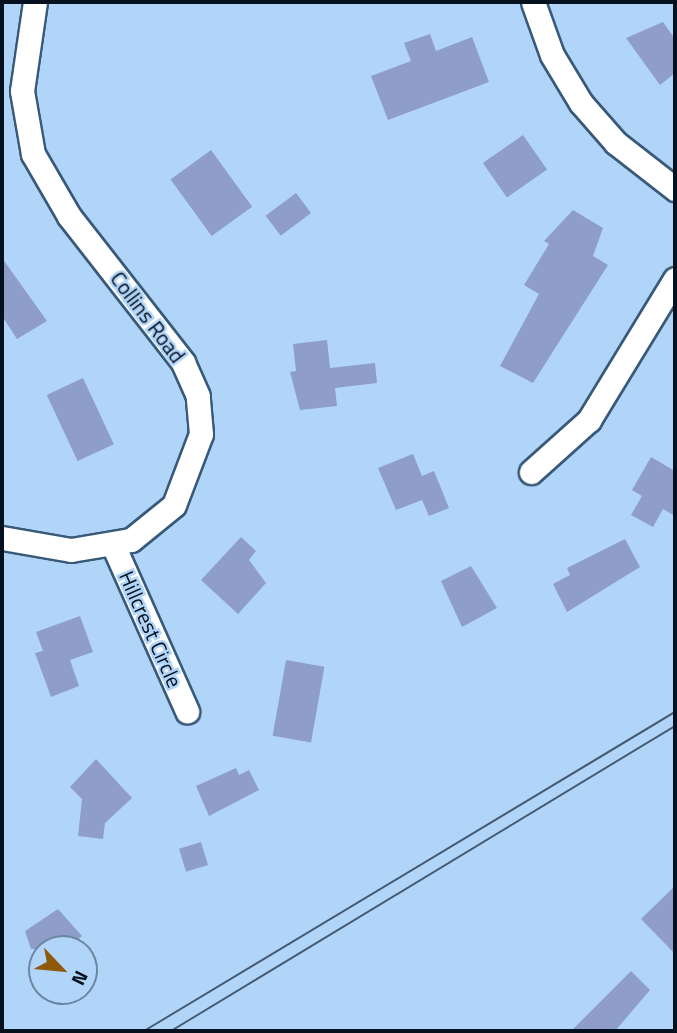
<!DOCTYPE html>
<style>
body{margin:0}
#map{position:relative;width:677px;height:1033px;overflow:hidden;background:#b1d4f9;font-family:"Titillium Web",sans-serif}
div>[style]{position:absolute}
.building>*{inset:0;background:#8f9ec8;transform-origin:0 0}
.roads{filter:drop-shadow(2px 0 #395979) drop-shadow(-2px 0 #395979) drop-shadow(0 2px #395979) drop-shadow(0 -2px #395979)}
.minor>*{height:23px;margin:-11.5px;padding:0 11.5px;transform-origin:11.5px;border-radius:11.5px;background:#fff}
.tram>*{height:2px;margin:-1px;padding:0 1px;transform-origin:1px;border-radius:1px;background:#44596f}
span{translate:-50% -50%;white-space:nowrap;text-align:center;line-height:1.15;-webkit-text-stroke:5px #b1d4f9;paint-order:stroke}
.street-label{font-size:21px;color:#05111e}
.frame{position:absolute;inset:0;border:4px solid #05111e;pointer-events:none}
.north{position:absolute;left:28px;top:935px;width:70px;height:70px;box-sizing:border-box;background:#b1d4f9;border:2px solid #6c86a1;border-radius:50%;rotate:116deg;font-size:19px;font-weight:700;line-height:28px;text-align:center;color:#05111e}
.north::after{content:'';display:block;margin:auto;width:24px;height:32px;background:#8e5909;clip-path:polygon(50% 0,100% 100%,50% 72%,0 100%)}
</style>
<div id="map">
<div class="building">
<i style="clip-path:polygon(663px 22px,675px 39px,675px 73px,660px 85px,626px 38px)"></i>
<i style="clip-path:polygon(430px 34px,436px 51px,472px 37px,489px 82px,388px 120px,371px 76px,411px 61px,404px 43px)"></i>
<i style="left:523px;top:135px;width:42px;height:49px;rotate:55deg"></i>
<i style="left:211px;top:150px;width:70px;height:50px;rotate:54deg"></i>
<i style="left:296px;top:193px;width:25px;height:38px;rotate:53deg"></i>
<i style="clip-path:polygon(573px 210px,603px 228px,593px 256px,608px 265px,533px 383px,500px 366px,539px 294px,524px 285px,549px 244px,544px 241px)"></i>
<i style="clip-path:polygon(2px 258px,47px 321px,17px 339px,2px 316px)"></i>
<i style="clip-path:polygon(327px 340px,330px 368px,375px 363px,377px 383px,335px 388px,337px 406px,300px 410px,290px 372px,296px 371px,293px 344px)"></i>
<i style="left:83px;top:378px;width:73px;height:40px;rotate:65deg"></i>
<i style="clip-path:polygon(413px 454px,422px 476px,434px 471px,449px 508px,429px 516px,422px 500px,396px 510px,378px 468px)"></i>
<i style="clip-path:polygon(651px 457px,675px 471px,675px 516px,663px 509px,653px 527px,631px 515px,642px 496px,632px 490px)"></i>
<i style="clip-path:polygon(241px 537px,256px 551px,249px 560px,266px 583px,238px 614px,201px 580px)"></i>
<i style="clip-path:polygon(625px 539px,640px 567px,567px 612px,553px 584px,570px 575px,567px 568px)"></i>
<i style="clip-path:polygon(471px 566px,497px 608px,462px 627px,441px 581px)"></i>
<i style="clip-path:polygon(80px 616px,93px 652px,70px 660px,79px 686px,51px 697px,35px 653px,43px 651px,36px 632px)"></i>
<i style="left:286px;top:660px;width:39px;height:77px;rotate:10deg"></i>
<i style="clip-path:polygon(96px 759px,132px 798px,105px 823px,103px 839px,78px 836px,82px 799px,70px 787px)"></i>
<i style="clip-path:polygon(236px 768px,239px 775px,249px 770px,259px 790px,209px 816px,196px 786px)"></i>
<i style="left:201px;top:842px;width:24px;height:23px;rotate:73deg"></i>
<i style="clip-path:polygon(675px 886px,675px 954px,641px 919px)"></i>
<i style="clip-path:polygon(58px 909px,82px 936px,67px 949px,31px 949px,25px 931px)"></i>
<i style="clip-path:polygon(631px 971px,650px 990px,615px 1031px,571px 1031px)"></i>
</div>
<div class="roads">
<div class="minor">
<i style="left:533px;top:2px;width:56px;rotate:70.3deg"></i>
<i style="left:552px;top:55px;width:56px;rotate:58.9deg"></i>
<i style="left:581px;top:103px;width:53px;rotate:48.8deg"></i>
<i style="left:616px;top:143px;width:75px;rotate:37.9deg"></i>
<i style="left:531px;top:472px;width:78px;rotate:-41.9deg"></i>
<i style="left:589px;top:420px;width:165px;rotate:-58.6deg"></i>
<i style="left:2px;top:538px;width:70px;rotate:9.9deg"></i>
<i style="left:71px;top:550px;width:61px;rotate:-9.5deg"></i>
<i style="left:131px;top:540px;width:55px;rotate:-39.1deg"></i>
<i style="left:174px;top:505px;width:76px;rotate:-69.2deg"></i>
<i style="left:201px;top:434px;width:38px;rotate:-95deg"></i>
<i style="left:198px;top:396px;width:37px;rotate:-114deg"></i>
<i style="left:183px;top:362px;width:185px;rotate:-128deg"></i>
<i style="left:69px;top:216px;width:72px;rotate:-120.1deg"></i>
<i style="left:33px;top:154px;width:64px;rotate:-99.9deg"></i>
<i style="left:22px;top:91px;width:90px;rotate:-81.7deg"></i>
<i style="left:114px;top:547px;width:180px;rotate:66deg"></i>
</div>
</div>
<div class="tram">
<i style="left:144px;top:1031px;width:619px;rotate:-31deg"></i>
<i style="left:171px;top:1031px;width:589px;rotate:-31.18deg"></i>
</div>
<div class="street-label">
<span style="left:148px;top:317px;rotate:53deg">Collins Road</span>
<span style="left:151px;top:629px;rotate:66deg">Hillcrest Circle</span>
</div>
<div class="frame"></div>
<div class="north">N</div>
</div>
